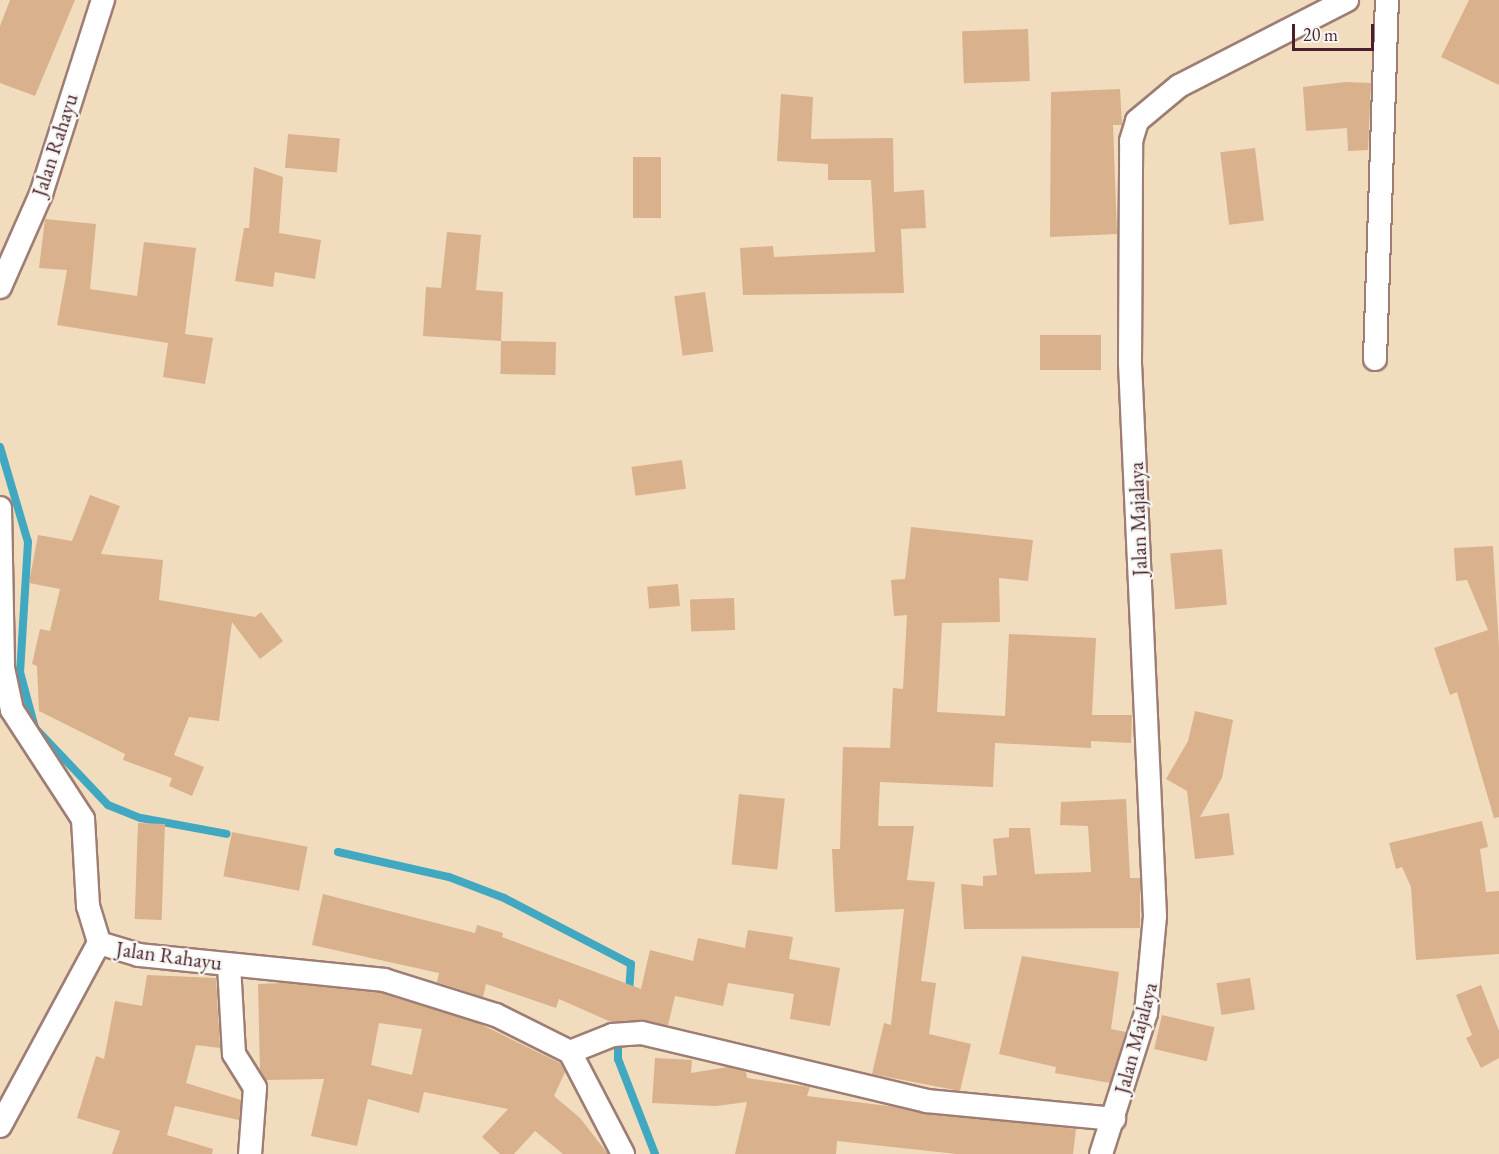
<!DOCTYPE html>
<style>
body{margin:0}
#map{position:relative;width:1499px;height:1154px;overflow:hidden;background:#f2dcbe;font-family:"EB Garamond",serif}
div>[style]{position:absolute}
.stream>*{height:8px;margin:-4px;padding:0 4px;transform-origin:4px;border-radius:4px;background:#40a8c0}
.building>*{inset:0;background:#d9b18c;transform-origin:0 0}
.roads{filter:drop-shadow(2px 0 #9e7e74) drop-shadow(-2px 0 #9e7e74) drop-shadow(0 2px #9e7e74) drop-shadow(0 -2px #9e7e74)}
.minor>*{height:22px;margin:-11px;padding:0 11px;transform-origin:11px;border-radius:11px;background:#fff}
span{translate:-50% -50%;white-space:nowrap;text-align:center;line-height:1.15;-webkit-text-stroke:4.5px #f6f6f2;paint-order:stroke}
.street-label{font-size:21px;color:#4a1f2b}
.scale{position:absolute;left:1292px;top:24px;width:82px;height:27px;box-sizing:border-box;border:3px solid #4a1f2b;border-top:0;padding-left:8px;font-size:18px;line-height:21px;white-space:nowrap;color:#4a1f2b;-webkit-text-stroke:4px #f6f6f2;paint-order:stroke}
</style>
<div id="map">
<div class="stream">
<i style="left:0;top:447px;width:99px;rotate:73.6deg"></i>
<i style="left:28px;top:542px;width:130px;rotate:93.5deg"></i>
<i style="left:20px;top:672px;width:58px;rotate:75deg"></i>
<i style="left:35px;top:728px;width:106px;rotate:46.5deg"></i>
<i style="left:108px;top:805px;width:35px;rotate:22deg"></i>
<i style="left:141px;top:818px;width:87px;rotate:10.5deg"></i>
<i style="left:338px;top:852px;width:114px;rotate:12.7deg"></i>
<i style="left:449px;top:877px;width:59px;rotate:20.9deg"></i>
<i style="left:504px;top:898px;width:143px;rotate:27.5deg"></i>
<i style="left:631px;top:964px;width:31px;rotate:94deg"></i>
<i style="left:618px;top:1036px;width:23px;rotate:90deg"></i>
<i style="left:618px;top:1059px;width:102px;rotate:68.7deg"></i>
</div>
<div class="building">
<i style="clip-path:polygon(10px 0,75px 0,35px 96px,0 83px,0 26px)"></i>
<i style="clip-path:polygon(1469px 0,1499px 0,1499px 85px,1441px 57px)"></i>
<i style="left:1028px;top:29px;width:52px;height:66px;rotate:88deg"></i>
<i style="clip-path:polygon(1345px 82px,1371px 83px,1368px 150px,1348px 151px,1347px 128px,1306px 131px,1303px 87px)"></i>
<i style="clip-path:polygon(1120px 89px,1122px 125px,1113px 125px,1117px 234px,1050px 237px,1051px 92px)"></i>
<i style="clip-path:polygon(781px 94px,813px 97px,811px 139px,893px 138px,894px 192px,924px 190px,926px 228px,901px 229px,904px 293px,743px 295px,740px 248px,773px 246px,774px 257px,875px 252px,871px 180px,828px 180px,828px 164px,777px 161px)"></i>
<i style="left:288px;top:134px;width:52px;height:34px;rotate:5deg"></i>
<i style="left:1255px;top:148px;width:73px;height:35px;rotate:83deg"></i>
<i style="left:633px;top:157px;width:28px;height:61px"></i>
<i style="clip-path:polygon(254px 167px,283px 177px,279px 233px,321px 240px,315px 279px,275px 272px,273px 287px,235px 281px,244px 228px,249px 228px)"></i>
<i style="clip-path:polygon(45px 219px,96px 224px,90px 289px,137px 296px,144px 242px,196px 248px,185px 334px,213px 338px,205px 384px,163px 377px,168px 343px,57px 325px,67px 270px,39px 268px)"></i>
<i style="clip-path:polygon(447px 232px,481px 235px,476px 290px,503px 292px,501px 341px,423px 336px,426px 287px,441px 288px)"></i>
<i style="left:705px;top:292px;width:60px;height:31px;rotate:82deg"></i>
<i style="left:1040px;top:335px;width:61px;height:35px"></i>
<i style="left:501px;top:341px;width:55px;height:33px;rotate:1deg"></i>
<i style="left:682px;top:460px;width:29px;height:51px;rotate:82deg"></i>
<i style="clip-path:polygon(90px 495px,120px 506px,101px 554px,163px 560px,159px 600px,255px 617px,261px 612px,283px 641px,260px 659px,232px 622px,219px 721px,189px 717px,174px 755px,204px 767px,192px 796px,169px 786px,172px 778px,123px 760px,125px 754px,39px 711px,37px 666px,32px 664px,40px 629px,50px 631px,60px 589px,29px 583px,38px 535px,72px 541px)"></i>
<i style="clip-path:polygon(911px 527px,1033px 540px,1028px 581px,999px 578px,1000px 622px,942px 623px,937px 712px,1005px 716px,1009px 634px,1096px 638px,1092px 715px,1132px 715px,1131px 743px,1091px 741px,1091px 748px,995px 743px,993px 787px,880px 782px,878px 826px,914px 826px,907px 880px,935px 882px,921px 981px,936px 983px,929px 1034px,971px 1044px,960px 1091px,872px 1074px,884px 1023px,891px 1025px,904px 909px,835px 912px,832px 849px,840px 849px,843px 747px,890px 748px,893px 688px,903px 689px,907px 615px,894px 616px,891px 580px,905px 579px)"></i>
<i style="clip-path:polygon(1493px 546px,1499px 647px,1499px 817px,1494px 818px,1457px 692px,1450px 695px,1434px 648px,1488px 630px,1467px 580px,1456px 581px,1454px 548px)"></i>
<i style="left:1222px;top:549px;width:56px;height:52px;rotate:85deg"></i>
<i style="left:678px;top:584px;width:22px;height:31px;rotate:85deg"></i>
<i style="left:734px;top:598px;width:32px;height:44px;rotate:88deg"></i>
<i style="clip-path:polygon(1195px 711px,1233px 720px,1222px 778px,1200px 817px,1229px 813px,1234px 855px,1195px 859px,1187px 791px,1166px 779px,1188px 741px)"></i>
<i style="left:739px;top:794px;width:46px;height:71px;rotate:6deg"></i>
<i style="clip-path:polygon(1126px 799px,1130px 878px,1140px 878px,1140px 928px,964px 929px,961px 884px,983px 886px,983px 876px,997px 875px,993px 839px,1009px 837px,1009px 828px,1030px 828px,1035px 874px,1091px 872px,1088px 826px,1060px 825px,1061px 802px)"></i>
<i style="clip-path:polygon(1482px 821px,1488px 847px,1480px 849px,1486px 892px,1499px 891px,1499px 954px,1416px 960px,1411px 887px,1402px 867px,1396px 869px,1389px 843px)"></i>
<i style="left:138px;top:823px;width:27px;height:96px;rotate:2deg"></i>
<i style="left:232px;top:832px;width:77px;height:45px;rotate:11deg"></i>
<i style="clip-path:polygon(323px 894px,475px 933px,477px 925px,503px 933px,502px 937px,641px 989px,650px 950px,693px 961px,698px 938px,745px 948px,748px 930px,793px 937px,789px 959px,840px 968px,830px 1026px,790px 1019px,794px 994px,728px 983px,723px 1006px,675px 996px,668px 1025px,611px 1022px,559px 999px,556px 1008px,486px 984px,483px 997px,437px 982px,439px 973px,312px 945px)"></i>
<i style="clip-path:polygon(1022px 956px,1119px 972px,1111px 1029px,1126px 1032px,1110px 1083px,1055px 1073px,1056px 1067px,999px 1054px)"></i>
<i style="clip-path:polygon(147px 975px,216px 978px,220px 1048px,196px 1045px,186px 1083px,241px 1100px,239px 1120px,175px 1106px,167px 1135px,213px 1149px,212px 1154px,112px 1154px,120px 1131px,77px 1118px,96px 1056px,104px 1059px,115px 1001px,142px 1006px)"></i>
<i style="left:1250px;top:978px;width:32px;height:34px;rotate:81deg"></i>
<i style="clip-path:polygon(evenodd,284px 983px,381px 993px,478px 1023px,560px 1063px,565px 1072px,554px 1096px,580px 1118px,608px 1154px,563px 1154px,535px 1131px,514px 1154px,500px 1154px,482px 1137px,508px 1109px,424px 1092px,419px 1113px,368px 1099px,357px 1146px,311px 1136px,324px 1079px,266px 1080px,260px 1070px,258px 984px,284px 983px,379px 1023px,422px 1029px,412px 1075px,371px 1065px,379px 1023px)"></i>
<i style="clip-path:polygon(1481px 985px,1499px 1031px,1499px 1058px,1481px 1068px,1466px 1038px,1472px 1035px,1456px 995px)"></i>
<i style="left:1162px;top:1015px;width:54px;height:35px;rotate:13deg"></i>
<i style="clip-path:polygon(655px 1058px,692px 1060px,691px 1073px,728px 1067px,746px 1072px,747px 1078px,810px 1087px,807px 1096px,1076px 1129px,1073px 1154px,957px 1154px,837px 1141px,836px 1154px,735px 1154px,747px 1102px,716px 1106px,652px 1103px)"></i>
</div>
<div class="roads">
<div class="minor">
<i style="left:0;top:287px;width:102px;rotate:-66.2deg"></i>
<i style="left:41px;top:194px;width:204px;rotate:-72.3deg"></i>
<i style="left:1375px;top:359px;width:359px;rotate:-88.1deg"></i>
<i style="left:0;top:508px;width:160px;rotate:88.9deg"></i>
<i style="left:3px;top:668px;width:43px;rotate:77.9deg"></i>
<i style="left:12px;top:710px;width:130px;rotate:56.9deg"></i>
<i style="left:83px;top:819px;width:87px;rotate:86.7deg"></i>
<i style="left:88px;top:906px;width:39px;rotate:73deg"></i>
<i style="left:99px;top:943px;width:42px;rotate:16.7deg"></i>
<i style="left:139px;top:955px;width:246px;rotate:5.8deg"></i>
<i style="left:384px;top:980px;width:117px;rotate:17.4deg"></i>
<i style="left:496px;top:1015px;width:83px;rotate:26.6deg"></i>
<i style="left:570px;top:1052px;width:115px;rotate:62.5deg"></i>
<i style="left:229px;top:965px;width:89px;rotate:86.8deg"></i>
<i style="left:234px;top:1054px;width:40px;rotate:58deg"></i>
<i style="left:255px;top:1088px;width:66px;rotate:94.3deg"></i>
<i style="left:570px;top:1052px;width:46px;rotate:-21.6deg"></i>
<i style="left:613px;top:1035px;width:29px;rotate:-4deg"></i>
<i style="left:642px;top:1033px;width:293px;rotate:13.4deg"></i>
<i style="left:927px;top:1101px;width:188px;rotate:5.5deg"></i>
<i style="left:0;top:1126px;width:208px;rotate:-61.6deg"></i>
<i style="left:1101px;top:1154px;width:148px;rotate:-72.3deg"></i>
<i style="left:1146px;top:1013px;width:97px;rotate:-84.7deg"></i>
<i style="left:1155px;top:916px;width:554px;rotate:-92.59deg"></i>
<i style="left:1130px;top:363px;width:222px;rotate:-89.7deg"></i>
<i style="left:1131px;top:141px;width:21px;rotate:-73deg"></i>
<i style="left:1137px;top:121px;width:55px;rotate:-39.8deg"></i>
<i style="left:1179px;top:86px;width:189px;rotate:-27.1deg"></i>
</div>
</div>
<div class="street-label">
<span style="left:55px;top:145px;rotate:-72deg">Jalan Rahayu</span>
<span style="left:1138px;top:519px;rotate:-92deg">Jalan Majalaya</span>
<span style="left:169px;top:956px;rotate:8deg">Jalan Rahayu</span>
<span style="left:1136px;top:1038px;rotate:-75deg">Jalan Majalaya</span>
</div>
<div class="scale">20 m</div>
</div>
